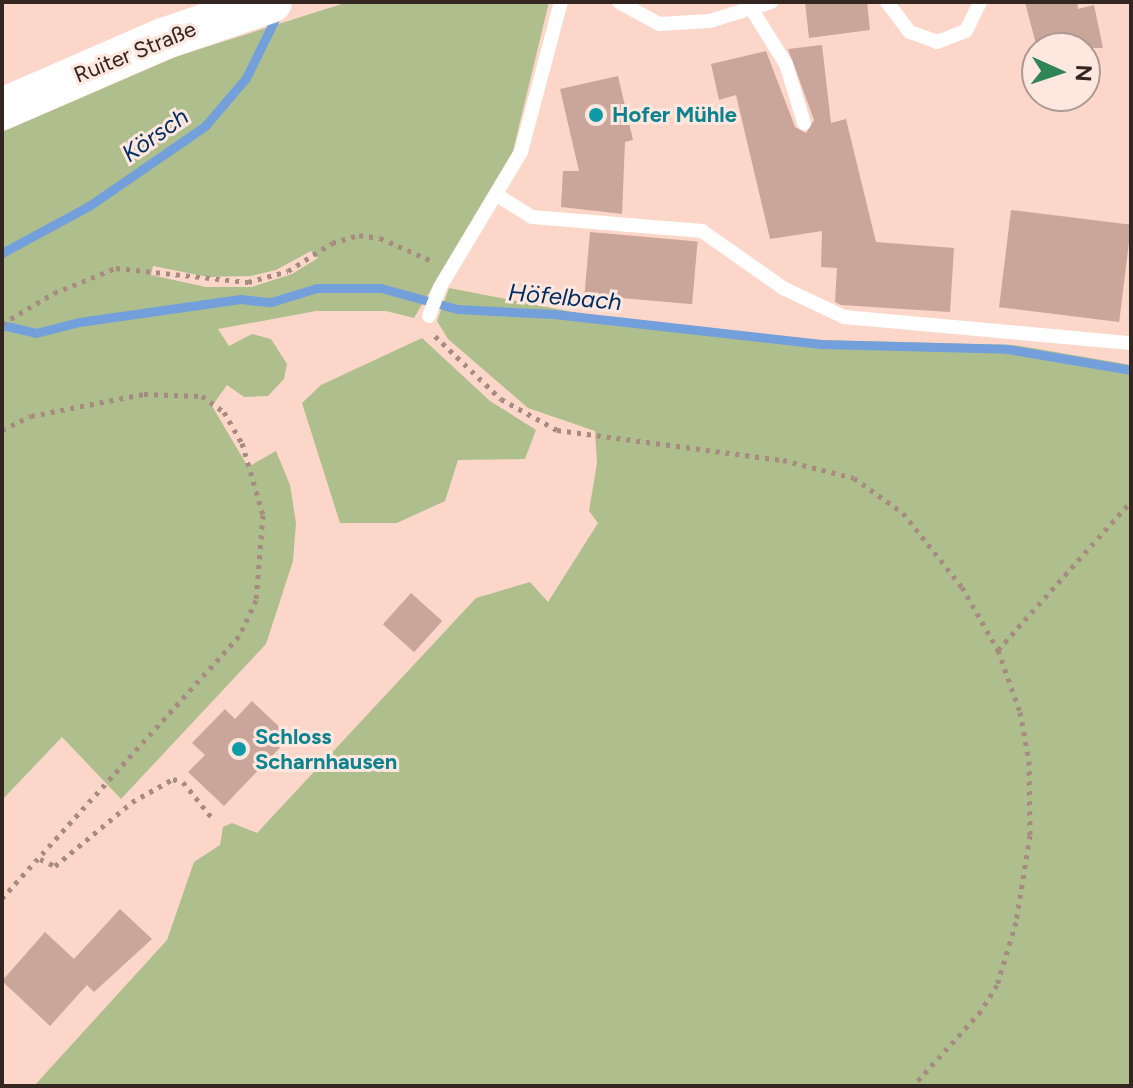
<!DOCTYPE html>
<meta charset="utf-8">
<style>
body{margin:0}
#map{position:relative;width:1133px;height:1088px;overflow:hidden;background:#fcd6c9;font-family:Figtree,sans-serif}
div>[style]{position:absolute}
.green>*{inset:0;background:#aebf8d}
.stream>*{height:9px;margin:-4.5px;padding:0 4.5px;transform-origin:4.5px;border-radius:4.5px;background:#739fdb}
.building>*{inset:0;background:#caa59a;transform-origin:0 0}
.path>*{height:5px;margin-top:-2.5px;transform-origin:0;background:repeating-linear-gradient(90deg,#a78b81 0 4px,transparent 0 10px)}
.lane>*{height:14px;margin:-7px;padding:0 7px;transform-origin:7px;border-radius:7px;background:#fff}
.secondary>*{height:42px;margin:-21px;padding:0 21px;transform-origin:21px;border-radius:21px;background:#fff}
.dots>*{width:22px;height:22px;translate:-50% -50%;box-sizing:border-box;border:4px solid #fee7df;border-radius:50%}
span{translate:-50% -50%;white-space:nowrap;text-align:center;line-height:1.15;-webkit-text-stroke:6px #fee7df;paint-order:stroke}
.street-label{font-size:22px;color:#332520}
.culture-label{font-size:22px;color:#0d838f;font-weight:700}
.left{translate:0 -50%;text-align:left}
.water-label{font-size:24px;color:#002e63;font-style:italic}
.frame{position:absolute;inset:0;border:4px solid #332520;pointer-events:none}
.north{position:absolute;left:1021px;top:32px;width:80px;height:80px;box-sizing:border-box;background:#fee7df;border:2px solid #ad9993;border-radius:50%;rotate:93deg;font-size:22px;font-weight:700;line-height:32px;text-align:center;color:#332520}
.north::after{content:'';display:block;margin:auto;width:28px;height:36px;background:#308558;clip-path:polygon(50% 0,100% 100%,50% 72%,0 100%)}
</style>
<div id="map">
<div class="green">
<i style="clip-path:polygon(evenodd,348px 2px,549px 2px,513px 151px,414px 318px,386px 311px,316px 311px,218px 329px,229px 346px,252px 334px,271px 339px,287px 364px,284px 379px,268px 396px,244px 397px,227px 385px,212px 406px,248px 467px,276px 451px,290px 485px,296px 523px,293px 561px,266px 644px,121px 799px,62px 737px,2px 800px,2px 132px,178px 56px,348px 2px,311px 251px,318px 258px,292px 274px,252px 287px,206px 287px,151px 275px,153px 266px,208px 277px,251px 276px,276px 270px,311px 251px)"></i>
<i style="clip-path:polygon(449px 288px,588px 315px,812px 340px,1014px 345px,1131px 365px,1131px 1086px,34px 1086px,167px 940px,194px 862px,220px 845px,223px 827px,232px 823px,257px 833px,476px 598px,530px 582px,548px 602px,598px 523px,589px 511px,597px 463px,595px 431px,528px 408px,448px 339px,437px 321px)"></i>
<i style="clip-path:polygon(422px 338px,490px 401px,536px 430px,525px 459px,458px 460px,445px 501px,397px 523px,340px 523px,302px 403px,321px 385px)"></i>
</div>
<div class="stream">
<i style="left:2px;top:253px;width:99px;rotate:-28.4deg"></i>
<i style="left:89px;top:206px;width:141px;rotate:-34.6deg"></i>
<i style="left:205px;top:126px;width:63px;rotate:-49.5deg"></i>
<i style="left:246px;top:78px;width:70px;rotate:-63.8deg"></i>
<i style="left:2px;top:325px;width:35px;rotate:13deg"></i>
<i style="left:36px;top:333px;width:44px;rotate:-14.3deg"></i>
<i style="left:79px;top:322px;width:163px;rotate:-8.1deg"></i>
<i style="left:240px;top:299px;width:31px;rotate:6deg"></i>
<i style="left:271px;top:302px;width:48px;rotate:-16.9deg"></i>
<i style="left:317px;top:288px;width:64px"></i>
<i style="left:381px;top:288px;width:79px;rotate:15.4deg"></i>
<i style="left:457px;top:309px;width:97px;rotate:3deg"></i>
<i style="left:554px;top:314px;width:269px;rotate:6.4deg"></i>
<i style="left:821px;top:344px;width:186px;rotate:1.5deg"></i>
<i style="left:1007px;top:349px;width:126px;rotate:9.6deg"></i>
</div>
<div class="building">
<i style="clip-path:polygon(805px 2px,867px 2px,870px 30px,809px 38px)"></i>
<i style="clip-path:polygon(1025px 2px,1077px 2px,1078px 9px,1094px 5px,1103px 48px,1037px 48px)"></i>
<i style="clip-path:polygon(822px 45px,831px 123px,846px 119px,876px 242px,954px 248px,950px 312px,841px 305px,835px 302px,837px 268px,821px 267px,822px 231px,770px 239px,736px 95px,719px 100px,711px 64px,766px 51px,795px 127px,806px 133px,814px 120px,788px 49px)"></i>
<i style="clip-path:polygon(618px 76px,633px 140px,625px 142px,622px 214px,561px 207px,563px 171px,579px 171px,560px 89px)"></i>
<i style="left:1011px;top:210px;width:121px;height:98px;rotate:7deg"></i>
<i style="left:590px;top:232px;width:108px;height:63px;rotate:5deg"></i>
<i style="left:411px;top:593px;width:42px;height:42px;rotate:42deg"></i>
<i style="clip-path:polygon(252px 701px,290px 737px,224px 806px,188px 772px,205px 755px,192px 743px,225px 709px,235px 719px)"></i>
<i style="clip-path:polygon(120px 909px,152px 939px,94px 992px,87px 985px,50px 1026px,2px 981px,45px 932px,74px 959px)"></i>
</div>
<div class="path">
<i style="left:2px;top:324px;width:61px;rotate:-30.8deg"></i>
<i style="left:54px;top:293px;width:67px;rotate:-22deg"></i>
<i style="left:116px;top:268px;width:133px;rotate:6.1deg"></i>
<i style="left:248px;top:282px;width:41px;rotate:-15.4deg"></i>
<i style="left:288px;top:271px;width:52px;rotate:-32.5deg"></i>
<i style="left:332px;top:243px;width:28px;rotate:-17deg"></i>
<i style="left:359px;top:235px;width:21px;rotate:8deg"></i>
<i style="left:380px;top:238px;width:57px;rotate:23.9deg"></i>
<i style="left:435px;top:336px;width:91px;rotate:43.7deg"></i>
<i style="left:501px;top:399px;width:64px;rotate:29deg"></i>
<i style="left:557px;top:430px;width:228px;rotate:7.6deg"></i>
<i style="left:783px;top:460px;width:73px;rotate:14.2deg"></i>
<i style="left:854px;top:478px;width:60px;rotate:35.5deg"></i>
<i style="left:903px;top:513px;width:95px;rotate:51.4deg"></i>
<i style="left:962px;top:587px;width:73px;rotate:60.3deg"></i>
<i style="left:998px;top:650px;width:66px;rotate:70.5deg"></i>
<i style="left:1020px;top:712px;width:50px;rotate:79.6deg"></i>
<i style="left:1029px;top:761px;width:74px;rotate:89.2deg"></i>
<i style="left:1030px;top:835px;width:88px;rotate:99.1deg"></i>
<i style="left:1016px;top:922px;width:66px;rotate:106.8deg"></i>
<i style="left:997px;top:985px;width:31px;rotate:122deg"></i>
<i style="left:981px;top:1011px;width:101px;rotate:132.2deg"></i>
<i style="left:2px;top:430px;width:32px;rotate:-26deg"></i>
<i style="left:31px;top:416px;width:115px;rotate:-11deg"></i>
<i style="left:144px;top:394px;width:58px;rotate:2deg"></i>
<i style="left:202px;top:396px;width:27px;rotate:36deg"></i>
<i style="left:224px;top:412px;width:36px;rotate:60deg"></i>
<i style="left:242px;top:443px;width:75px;rotate:73.7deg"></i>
<i style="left:263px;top:515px;width:85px;rotate:94.7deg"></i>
<i style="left:256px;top:600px;width:40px;rotate:115deg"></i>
<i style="left:239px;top:636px;width:353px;rotate:132.1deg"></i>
<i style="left:998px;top:650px;width:200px;rotate:-48.2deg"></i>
<i style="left:40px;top:859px;width:17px;rotate:25deg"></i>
<i style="left:55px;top:866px;width:100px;rotate:-39.7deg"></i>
<i style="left:132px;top:802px;width:47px;rotate:-29.3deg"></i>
<i style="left:173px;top:779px;width:10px;rotate:17deg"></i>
<i style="left:183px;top:782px;width:46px;rotate:51.1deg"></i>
</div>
<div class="lane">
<i style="left:619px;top:2px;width:46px;rotate:28.8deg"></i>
<i style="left:659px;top:24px;width:51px;rotate:-3.4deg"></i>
<i style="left:710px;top:21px;width:64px;rotate:-17.3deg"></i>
<i style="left:887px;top:2px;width:38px;rotate:53deg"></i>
<i style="left:910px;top:32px;width:29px;rotate:20deg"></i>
<i style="left:937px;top:42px;width:31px;rotate:-21deg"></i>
<i style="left:966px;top:31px;width:32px;rotate:-64deg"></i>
<i style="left:752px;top:10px;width:64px;rotate:57.8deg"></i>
<i style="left:786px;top:64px;width:62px;rotate:73deg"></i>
<i style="left:497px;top:195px;width:41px;rotate:32.2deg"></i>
<i style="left:532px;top:217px;width:171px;rotate:4.7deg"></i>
<i style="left:702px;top:231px;width:99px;rotate:35.1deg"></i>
<i style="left:783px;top:288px;width:68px;rotate:25.4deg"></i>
<i style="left:844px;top:317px;width:288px;rotate:5.2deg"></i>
<i style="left:429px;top:316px;width:31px;rotate:-69deg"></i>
<i style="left:440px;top:287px;width:157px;rotate:-59deg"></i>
<i style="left:521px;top:152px;width:155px;rotate:-75.1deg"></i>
</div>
<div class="secondary">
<i style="left:2px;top:109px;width:176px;rotate:-23.5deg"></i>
<i style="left:163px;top:39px;width:114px;rotate:-18.9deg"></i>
</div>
<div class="dots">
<i style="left:596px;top:115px;background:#0f9aa8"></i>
<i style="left:239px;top:749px;background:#0f9aa8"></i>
</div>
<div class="street-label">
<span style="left:135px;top:52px;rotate:-22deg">Ruiter Straße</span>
</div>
<div class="culture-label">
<span class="left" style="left:612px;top:115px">Hofer Mühle</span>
<span class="left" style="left:255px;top:749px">Schloss<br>Scharnhausen</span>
</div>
<div class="water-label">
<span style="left:155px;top:135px;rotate:-35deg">Körsch</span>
<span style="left:565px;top:297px;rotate:5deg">Höfelbach</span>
</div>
<div class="frame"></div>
<div class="north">N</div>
</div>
